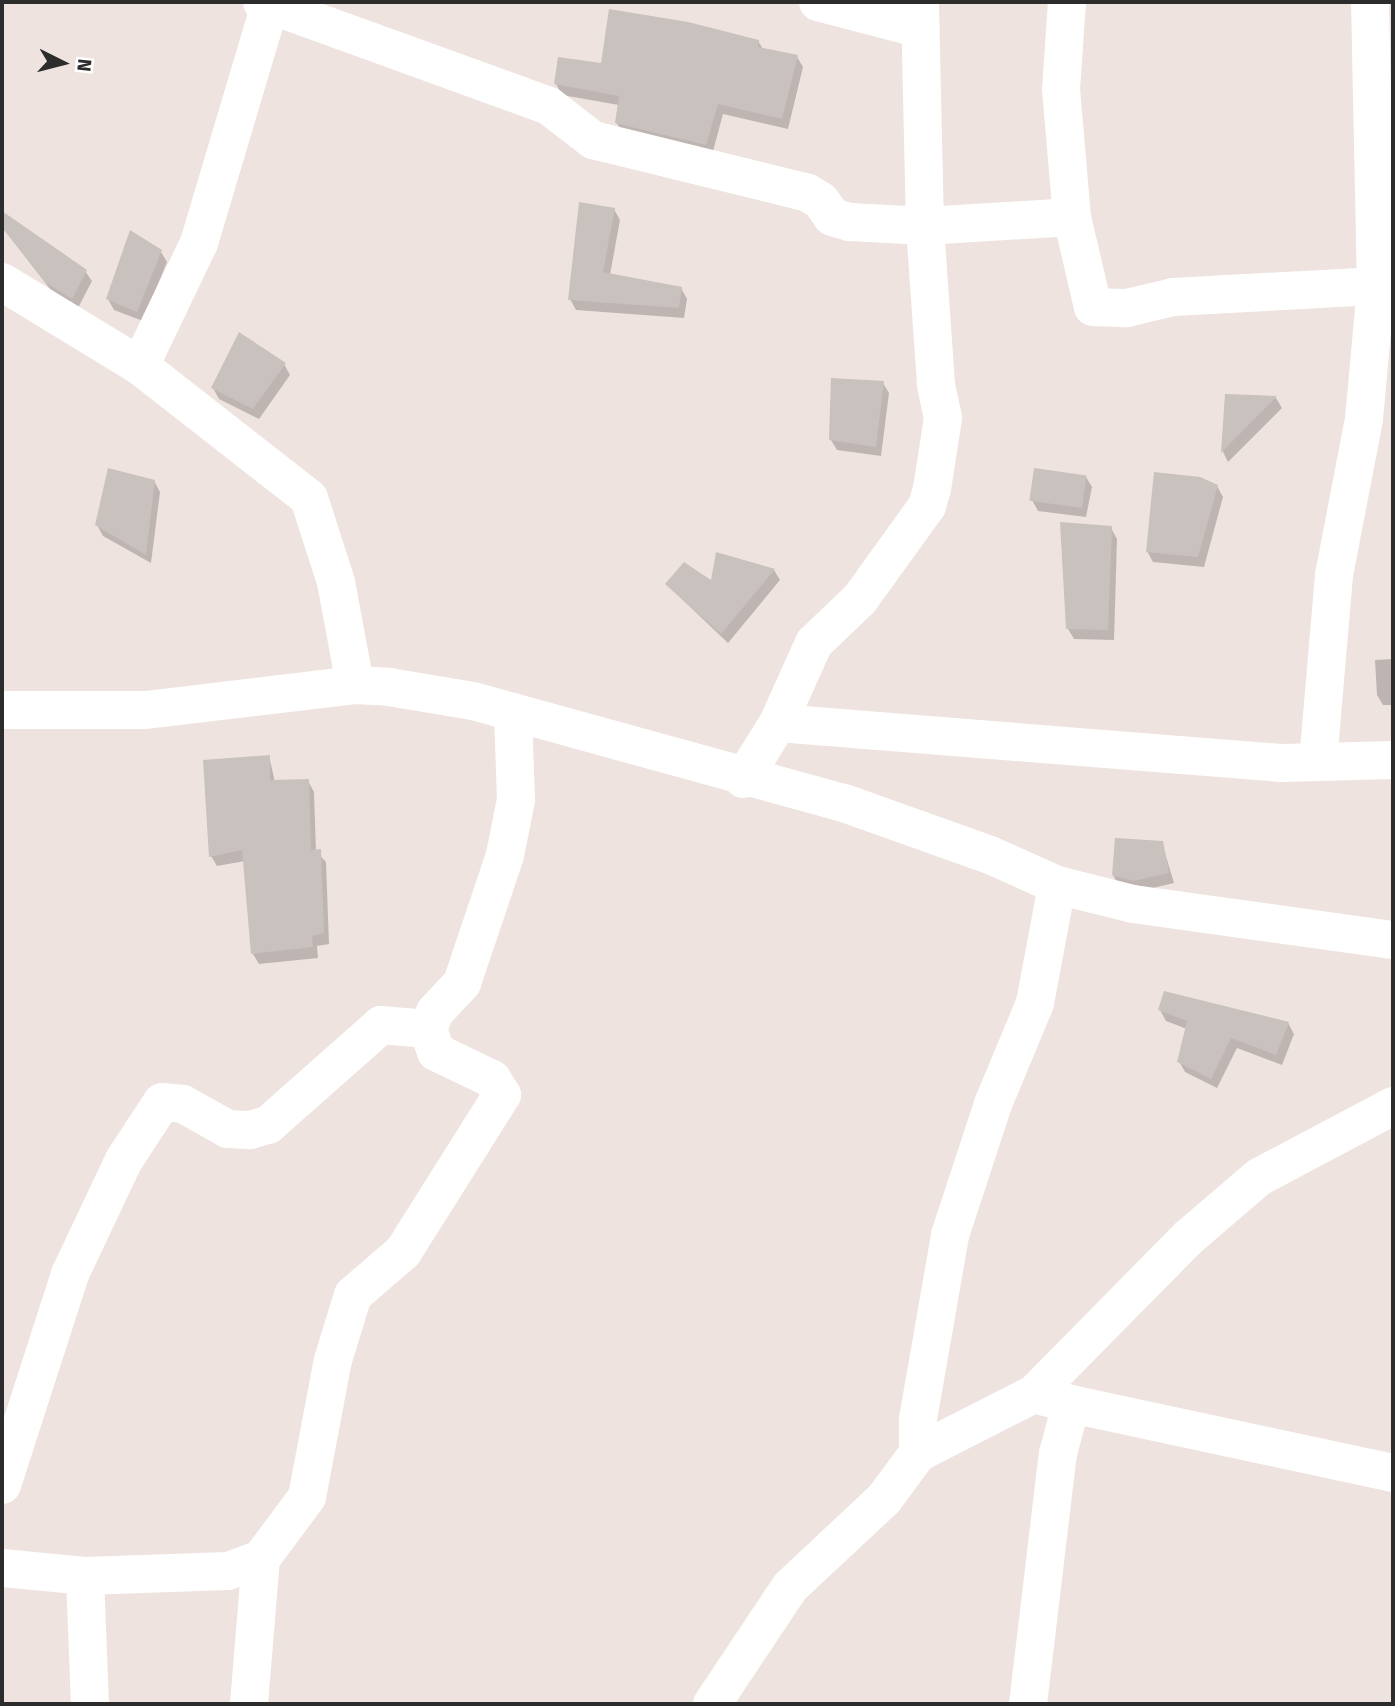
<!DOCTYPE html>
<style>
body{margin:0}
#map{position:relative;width:1395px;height:1706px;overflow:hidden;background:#eee3df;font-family:"Fira Sans",sans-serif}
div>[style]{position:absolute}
.shadow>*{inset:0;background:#0003}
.building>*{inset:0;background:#c9c1bd;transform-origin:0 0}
.street>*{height:38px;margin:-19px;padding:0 19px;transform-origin:19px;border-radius:19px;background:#fff}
span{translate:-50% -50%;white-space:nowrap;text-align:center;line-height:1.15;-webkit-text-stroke:6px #fff;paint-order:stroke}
.frame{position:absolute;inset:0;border:4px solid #2c2c2c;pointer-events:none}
.north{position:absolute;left:28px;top:28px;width:70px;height:70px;-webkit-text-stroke:5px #fff;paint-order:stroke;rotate:96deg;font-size:19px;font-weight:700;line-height:28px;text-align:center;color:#2c2c2c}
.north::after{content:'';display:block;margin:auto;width:24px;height:32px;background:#2c2c2c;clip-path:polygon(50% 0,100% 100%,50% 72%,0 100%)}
</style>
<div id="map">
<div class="shadow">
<i style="clip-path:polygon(758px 41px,763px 49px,797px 57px,803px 67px,788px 129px,723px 114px,712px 155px,623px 133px,616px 122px,619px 105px,562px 95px,556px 84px,602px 64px)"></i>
<i style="clip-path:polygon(614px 209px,620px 220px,610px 275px,681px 288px,687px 299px,684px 318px,576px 310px,570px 299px)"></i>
<i style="clip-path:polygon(2px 213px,85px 271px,92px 281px,78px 308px,54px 294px,2px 227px)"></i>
<i style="clip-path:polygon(161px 252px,167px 262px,143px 321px,114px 310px,108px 299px)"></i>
<i style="clip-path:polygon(284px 364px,290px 375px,259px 419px,219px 399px,213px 388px)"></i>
<i style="clip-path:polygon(883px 383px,889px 393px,881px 456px,837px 450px,831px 440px)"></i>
<i style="clip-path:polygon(1227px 395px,1276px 398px,1282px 408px,1228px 462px,1223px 452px)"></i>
<i style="clip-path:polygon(1086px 477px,1092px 487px,1086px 517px,1038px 511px,1032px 500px)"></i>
<i style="clip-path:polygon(154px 481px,160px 492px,151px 563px,103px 536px,97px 525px)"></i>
<i style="clip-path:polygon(1217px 486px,1223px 497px,1204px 567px,1153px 562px,1147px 551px)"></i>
<i style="clip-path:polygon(1111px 528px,1117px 539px,1114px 640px,1074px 639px,1068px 629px)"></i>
<i style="clip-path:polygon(718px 554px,774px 570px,780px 580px,728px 643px,667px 585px,713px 583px)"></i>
<i style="clip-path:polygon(1393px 659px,1393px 705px,1383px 705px,1377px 695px,1375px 660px)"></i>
<i style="clip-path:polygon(269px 756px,275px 782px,308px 781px,314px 792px,316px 851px,326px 862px,329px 944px,317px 946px,318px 958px,259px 964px,253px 954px,245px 861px,217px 866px,211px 856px)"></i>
<i style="clip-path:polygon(1162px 843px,1174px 883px,1140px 891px,1119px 886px,1113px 875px)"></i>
<i style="clip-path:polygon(1160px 1010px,1288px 1023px,1294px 1034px,1282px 1065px,1237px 1048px,1217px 1088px,1185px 1072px,1179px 1061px,1187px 1029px,1166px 1021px)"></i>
</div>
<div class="building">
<i style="clip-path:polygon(609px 9px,688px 22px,759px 40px,758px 47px,798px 55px,782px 119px,718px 104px,706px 145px,615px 123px,619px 96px,554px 84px,558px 57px,601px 63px)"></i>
<i style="clip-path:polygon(579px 202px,615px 208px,603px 272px,682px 287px,679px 308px,568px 300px)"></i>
<i style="clip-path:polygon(2px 211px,87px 270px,72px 299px,46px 283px,2px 227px)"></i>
<i style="clip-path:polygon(130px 230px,162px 250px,137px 312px,106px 299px)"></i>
<i style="clip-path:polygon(239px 332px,286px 363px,253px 409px,211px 388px)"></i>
<i style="clip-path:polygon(831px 378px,884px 381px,876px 447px,829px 440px)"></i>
<i style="clip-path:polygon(1225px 394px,1277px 396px,1221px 453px)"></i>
<i style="clip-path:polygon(108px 468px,155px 480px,146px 555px,95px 525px)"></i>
<i style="left:1034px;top:468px;width:53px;height:33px;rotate:8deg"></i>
<i style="clip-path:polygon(1154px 472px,1200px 477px,1218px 485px,1198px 557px,1146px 552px)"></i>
<i style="clip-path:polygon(1060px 522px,1112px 526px,1108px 630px,1066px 629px)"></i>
<i style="clip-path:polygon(716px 552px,775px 569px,721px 634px,665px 584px,684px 562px,711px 580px)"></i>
<i style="clip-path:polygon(270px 755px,270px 780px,309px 779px,311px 850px,321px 849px,324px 933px,312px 936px,313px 947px,251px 954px,242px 850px,209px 857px,203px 760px)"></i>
<i style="clip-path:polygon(1115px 838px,1163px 841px,1169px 873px,1133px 881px,1112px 875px)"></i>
<i style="clip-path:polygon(1164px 991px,1289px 1022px,1276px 1055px,1231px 1038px,1211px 1079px,1177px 1062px,1187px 1021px,1158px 1010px)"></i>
</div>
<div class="street">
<i style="left:262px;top:2px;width:305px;rotate:19.9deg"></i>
<i style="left:549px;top:106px;width:56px;rotate:37.7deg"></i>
<i style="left:593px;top:140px;width:221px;rotate:13.8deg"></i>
<i style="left:808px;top:193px;width:15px;rotate:32deg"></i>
<i style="left:821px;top:201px;width:19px;rotate:55deg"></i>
<i style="left:832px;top:217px;width:19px;rotate:16deg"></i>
<i style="left:850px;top:222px;width:75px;rotate:3.1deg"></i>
<i style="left:925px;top:226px;width:147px;rotate:-3.5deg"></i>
<i style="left:818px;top:2px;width:106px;rotate:14.7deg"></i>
<i style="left:1067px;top:2px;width:87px;rotate:93.9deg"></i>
<i style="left:1061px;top:89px;width:128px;rotate:85.1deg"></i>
<i style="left:1072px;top:217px;width:92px;rotate:76.9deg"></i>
<i style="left:1093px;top:307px;width:34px;rotate:2deg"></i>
<i style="left:1127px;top:308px;width:47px;rotate:-13.4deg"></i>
<i style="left:1173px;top:297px;width:220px;rotate:-3.1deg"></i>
<i style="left:2px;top:282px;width:162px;rotate:31.3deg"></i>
<i style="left:140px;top:366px;width:214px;rotate:38deg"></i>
<i style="left:309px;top:498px;width:88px;rotate:72.2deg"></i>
<i style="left:336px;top:582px;width:105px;rotate:79.5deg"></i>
<i style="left:140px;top:366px;width:136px;rotate:-64.4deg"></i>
<i style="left:199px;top:243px;width:252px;rotate:-73.4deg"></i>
<i style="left:2px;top:710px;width:144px"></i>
<i style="left:146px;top:710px;width:210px;rotate:-6.8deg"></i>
<i style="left:355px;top:685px;width:34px;rotate:3deg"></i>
<i style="left:389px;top:687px;width:85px;rotate:9.5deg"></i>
<i style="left:473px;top:701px;width:385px;rotate:15.4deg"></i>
<i style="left:844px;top:803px;width:155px;rotate:19.6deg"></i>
<i style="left:990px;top:855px;width:73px;rotate:24.1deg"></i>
<i style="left:1057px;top:885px;width:78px;rotate:14deg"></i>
<i style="left:1133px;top:904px;width:262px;rotate:7.9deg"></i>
<i style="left:778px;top:723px;width:88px;rotate:-65.8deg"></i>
<i style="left:814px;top:643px;width:64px;rotate:-43.7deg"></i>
<i style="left:860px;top:599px;width:115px;rotate:-54.2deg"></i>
<i style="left:927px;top:506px;width:18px;rotate:-74deg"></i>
<i style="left:932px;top:489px;width:72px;rotate:-81.2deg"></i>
<i style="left:943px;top:418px;width:35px;rotate:-102deg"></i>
<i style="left:936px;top:384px;width:158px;rotate:-94deg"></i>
<i style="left:925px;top:226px;width:224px;rotate:-91.3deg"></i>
<i style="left:1318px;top:762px;width:188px;rotate:-85.1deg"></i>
<i style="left:1334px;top:575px;width:159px;rotate:-79.1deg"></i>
<i style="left:1364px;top:419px;width:133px;rotate:-84.8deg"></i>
<i style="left:1376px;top:287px;width:285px;rotate:-91.2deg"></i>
<i style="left:743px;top:779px;width:66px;rotate:-58deg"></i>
<i style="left:778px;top:723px;width:505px;rotate:4.55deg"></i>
<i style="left:1281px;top:763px;width:112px;rotate:-1.5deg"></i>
<i style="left:1071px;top:1404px;width:329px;rotate:12.1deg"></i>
<i style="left:918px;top:1453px;width:34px;rotate:-90deg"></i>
<i style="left:918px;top:1419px;width:187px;rotate:-80.1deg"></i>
<i style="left:950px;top:1235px;width:138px;rotate:-71.8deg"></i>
<i style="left:993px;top:1104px;width:109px;rotate:-67.4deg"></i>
<i style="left:1035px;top:1003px;width:120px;rotate:-79.4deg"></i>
<i style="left:2px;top:1485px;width:222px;rotate:-72.1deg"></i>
<i style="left:70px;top:1274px;width:126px;rotate:-64.7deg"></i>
<i style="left:124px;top:1160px;width:69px;rotate:-56.8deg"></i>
<i style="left:162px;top:1102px;width:21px;rotate:5deg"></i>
<i style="left:183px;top:1104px;width:51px;rotate:29.1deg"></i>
<i style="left:228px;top:1129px;width:22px;rotate:3deg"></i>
<i style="left:250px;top:1130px;width:19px;rotate:-16deg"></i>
<i style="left:268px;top:1125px;width:151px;rotate:-41.5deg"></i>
<i style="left:381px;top:1025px;width:47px;rotate:4.9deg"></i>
<i style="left:2px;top:1568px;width:83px;rotate:5.5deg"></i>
<i style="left:85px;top:1576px;width:143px;rotate:-2deg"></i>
<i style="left:228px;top:1571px;width:35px;rotate:-20deg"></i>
<i style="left:85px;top:1576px;width:128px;rotate:87.8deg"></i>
<i style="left:249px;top:1704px;width:145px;rotate:-85.3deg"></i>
<i style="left:261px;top:1559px;width:77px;rotate:-53.4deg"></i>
<i style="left:307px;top:1497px;width:139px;rotate:-79.3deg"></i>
<i style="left:333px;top:1360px;width:68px;rotate:-72.9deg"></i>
<i style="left:353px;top:1295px;width:66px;rotate:-40.7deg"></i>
<i style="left:403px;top:1252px;width:186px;rotate:-57.8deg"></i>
<i style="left:502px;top:1095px;width:19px;rotate:-122deg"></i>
<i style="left:492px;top:1079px;width:62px;rotate:-154.3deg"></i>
<i style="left:436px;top:1052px;width:24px;rotate:-109deg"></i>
<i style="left:428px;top:1029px;width:18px;rotate:-68deg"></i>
<i style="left:435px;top:1012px;width:40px;rotate:-47deg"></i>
<i style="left:462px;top:983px;width:135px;rotate:-71.4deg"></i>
<i style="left:505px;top:855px;width:56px;rotate:-78.7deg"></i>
<i style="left:516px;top:800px;width:88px;rotate:-92deg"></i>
<i style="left:712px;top:1704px;width:141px;rotate:-56.3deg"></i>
<i style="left:790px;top:1587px;width:129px;rotate:-43.1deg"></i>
<i style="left:884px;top:1499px;width:57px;rotate:-53.5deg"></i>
<i style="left:918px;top:1453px;width:130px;rotate:-27deg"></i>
<i style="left:1034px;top:1394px;width:221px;rotate:-45.4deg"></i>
<i style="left:1189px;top:1237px;width:92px;rotate:-40.6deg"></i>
<i style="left:1259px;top:1177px;width:152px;rotate:-27.9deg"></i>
<i style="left:1028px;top:1704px;width:252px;rotate:-83.2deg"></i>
<i style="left:1058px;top:1454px;width:52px;rotate:-75.4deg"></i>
<i style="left:1071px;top:1404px;width:38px;rotate:-165deg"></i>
</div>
<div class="frame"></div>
<div class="north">N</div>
</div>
